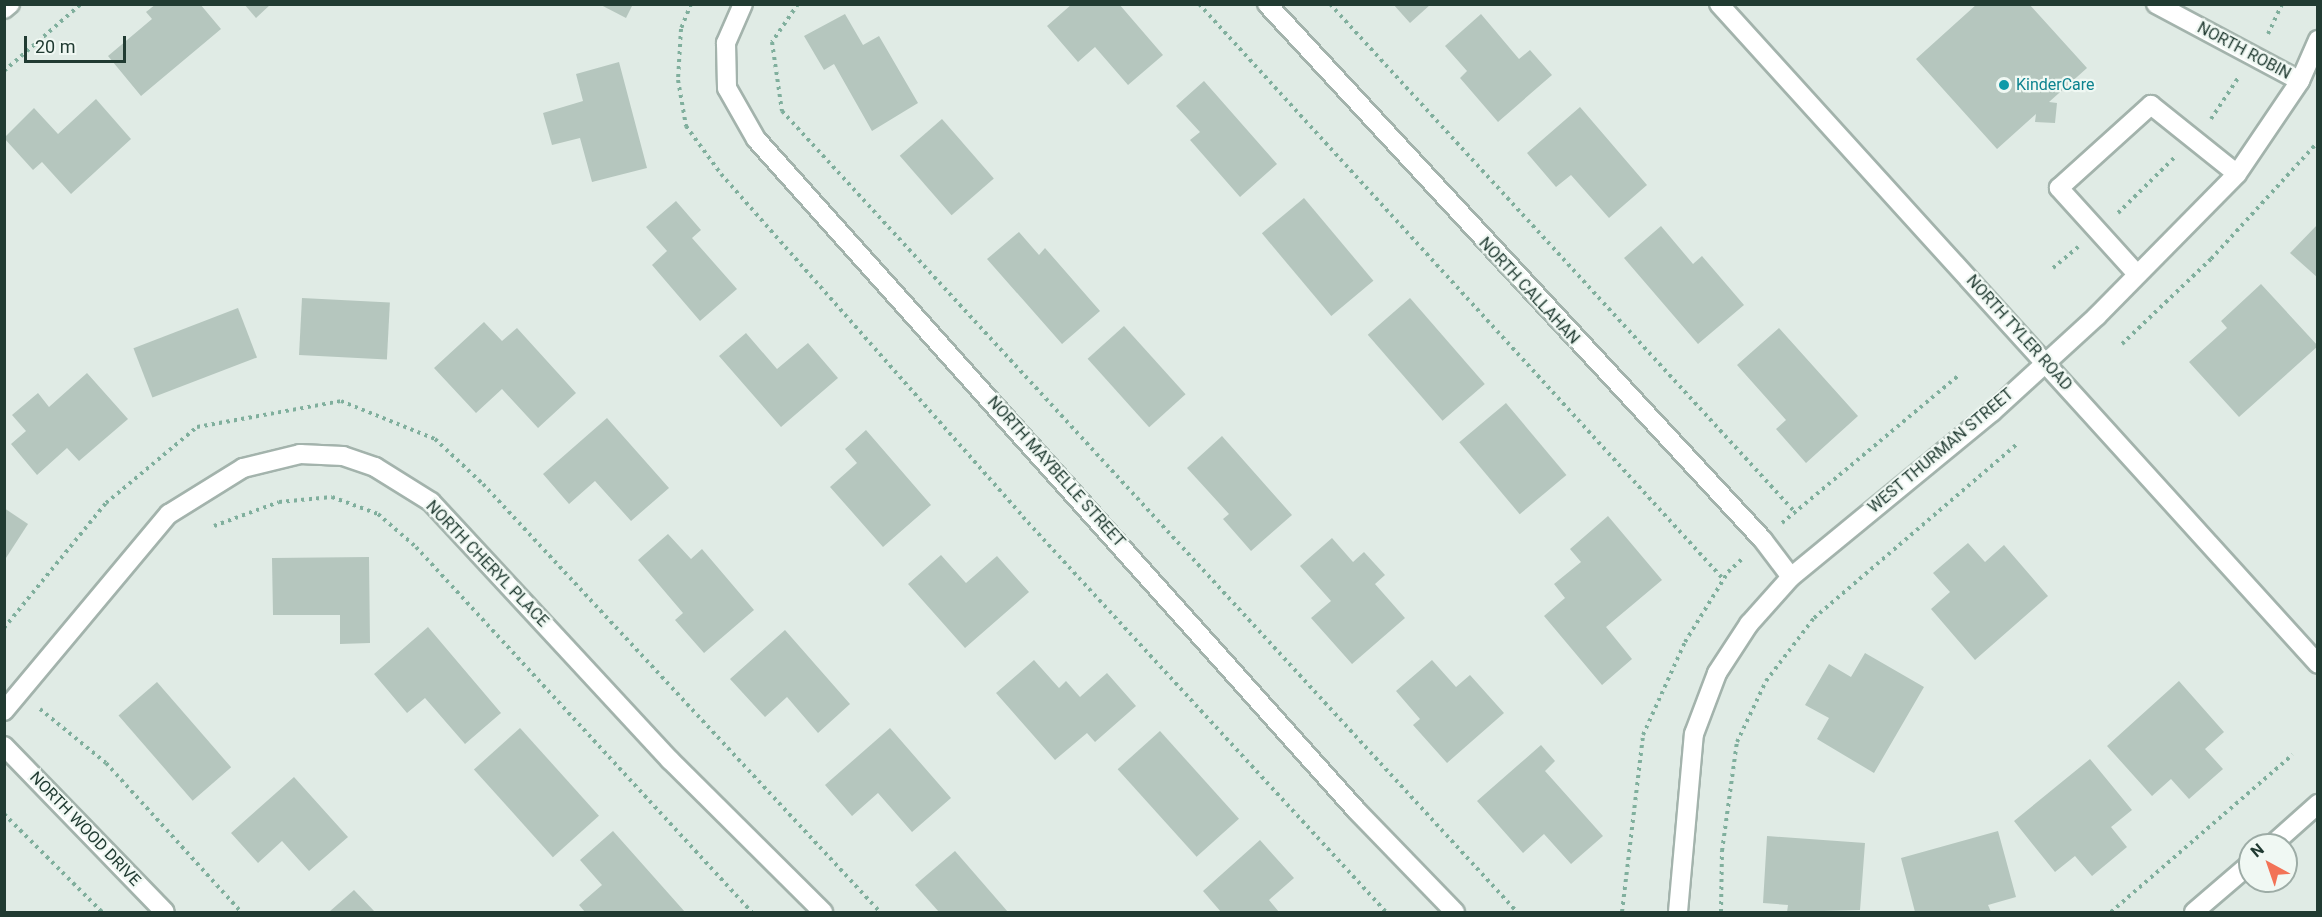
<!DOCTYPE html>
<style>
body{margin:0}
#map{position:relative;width:2322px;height:917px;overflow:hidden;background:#e0ebe5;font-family:Roboto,sans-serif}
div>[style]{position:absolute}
.building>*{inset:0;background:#b5c6be;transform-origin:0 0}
.path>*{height:4px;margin-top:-2px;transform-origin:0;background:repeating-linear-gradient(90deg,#80af9d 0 3px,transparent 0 7.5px)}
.roads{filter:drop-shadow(2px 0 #a3b3ac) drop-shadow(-2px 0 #a3b3ac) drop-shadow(0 2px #a3b3ac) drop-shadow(0 -2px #a3b3ac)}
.service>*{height:18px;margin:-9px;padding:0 9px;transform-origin:9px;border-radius:9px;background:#fff}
.minor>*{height:18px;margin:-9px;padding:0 9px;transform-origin:9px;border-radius:9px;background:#fff}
.secondary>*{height:18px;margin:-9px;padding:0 9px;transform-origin:9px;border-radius:9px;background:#fff}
.dots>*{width:16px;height:16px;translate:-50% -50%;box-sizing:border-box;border:3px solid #f0f8f3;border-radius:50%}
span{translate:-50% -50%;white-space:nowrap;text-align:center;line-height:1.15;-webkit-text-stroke:4.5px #f0f8f3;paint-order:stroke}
.street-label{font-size:16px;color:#213b32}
.culture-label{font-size:16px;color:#0d838f}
.left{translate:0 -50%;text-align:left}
.frame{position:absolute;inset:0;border:6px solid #213b32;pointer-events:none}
.north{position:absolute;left:2238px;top:833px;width:60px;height:60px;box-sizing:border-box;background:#f0f8f3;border:2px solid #9daca6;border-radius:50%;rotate:320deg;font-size:16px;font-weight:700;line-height:24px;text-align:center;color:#213b32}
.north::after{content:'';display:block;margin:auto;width:21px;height:27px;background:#f27357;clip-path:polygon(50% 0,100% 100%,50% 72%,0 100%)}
.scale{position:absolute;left:24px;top:36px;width:102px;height:27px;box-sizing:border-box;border:3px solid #213b32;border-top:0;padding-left:8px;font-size:18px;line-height:21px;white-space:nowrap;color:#213b32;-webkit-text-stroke:4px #f0f8f3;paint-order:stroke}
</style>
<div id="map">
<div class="building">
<i style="clip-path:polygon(156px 4px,200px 4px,221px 29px,141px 96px,108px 56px,152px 19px,146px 12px)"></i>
<i style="clip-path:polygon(244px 4px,271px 4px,256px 18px)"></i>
<i style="clip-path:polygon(599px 4px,633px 4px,626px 18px)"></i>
<i style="clip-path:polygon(1072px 4px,1119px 4px,1163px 55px,1128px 85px,1095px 47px,1078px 62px,1047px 26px)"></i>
<i style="clip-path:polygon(1393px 4px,1431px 4px,1410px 23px)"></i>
<i style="clip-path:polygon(1977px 4px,2029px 4px,2087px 68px,2049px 102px,2057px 103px,2055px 123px,2035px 122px,2036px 114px,1997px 149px,1916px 59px)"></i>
<i style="clip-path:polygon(845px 14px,863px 45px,879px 36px,918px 103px,872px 131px,834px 64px,824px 70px,804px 36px)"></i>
<i style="clip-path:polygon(1481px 14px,1519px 59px,1530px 50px,1552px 75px,1498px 122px,1460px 78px,1467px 71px,1445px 46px)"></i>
<i style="clip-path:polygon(619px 62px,647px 168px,592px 182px,580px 138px,552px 145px,543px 113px,583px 101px,576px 74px)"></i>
<i style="clip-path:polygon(1204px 81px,1277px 164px,1240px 197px,1190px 140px,1200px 132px,1176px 106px)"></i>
<i style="clip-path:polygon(96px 99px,131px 139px,71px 194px,42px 162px,33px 170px,4px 138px,34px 108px,58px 134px)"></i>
<i style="clip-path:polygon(1580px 107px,1647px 185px,1609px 218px,1571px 175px,1556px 187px,1527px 153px)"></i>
<i style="left:942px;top:119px;width:79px;height:56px;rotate:49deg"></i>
<i style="left:1304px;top:198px;width:108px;height:55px;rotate:50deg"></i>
<i style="clip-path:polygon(676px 201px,701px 230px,692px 238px,737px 289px,700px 321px,652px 265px,667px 251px,646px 227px)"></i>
<i style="clip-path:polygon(2318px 224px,2318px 278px,2290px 253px)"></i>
<i style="clip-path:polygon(1661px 226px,1693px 264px,1702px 256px,1744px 305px,1698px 344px,1624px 258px)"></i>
<i style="clip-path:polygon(1019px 232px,1039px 255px,1045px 248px,1100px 311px,1062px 344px,987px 259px)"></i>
<i style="clip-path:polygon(2261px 284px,2318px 346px,2239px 417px,2189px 362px,2227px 328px,2221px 321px)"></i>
<i style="left:302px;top:298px;width:88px;height:57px;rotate:3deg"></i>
<i style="left:1410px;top:298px;width:114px;height:56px;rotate:49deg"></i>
<i style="left:238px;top:308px;width:53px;height:112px;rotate:69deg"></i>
<i style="clip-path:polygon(484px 322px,502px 341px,517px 328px,576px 393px,538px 428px,502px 389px,476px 413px,434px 368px)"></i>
<i style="left:1124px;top:326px;width:92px;height:49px;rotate:48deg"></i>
<i style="clip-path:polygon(1779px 328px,1858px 416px,1806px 463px,1776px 429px,1786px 420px,1737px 365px)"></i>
<i style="clip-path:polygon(746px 333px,777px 369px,808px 343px,838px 378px,781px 427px,719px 356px)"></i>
<i style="clip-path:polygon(87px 373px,128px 419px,79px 461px,67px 448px,37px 475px,11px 444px,26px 431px,12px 415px,38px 393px,49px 407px)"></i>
<i style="left:1506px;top:403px;width:94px;height:61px;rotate:50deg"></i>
<i style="clip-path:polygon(607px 418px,669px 488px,631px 521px,595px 481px,569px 504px,543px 474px)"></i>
<i style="clip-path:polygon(866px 430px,931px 505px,883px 547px,830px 487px,857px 463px,845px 449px)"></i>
<i style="clip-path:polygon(1222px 436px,1292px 515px,1251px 551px,1223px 519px,1229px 514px,1187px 468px)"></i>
<i style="clip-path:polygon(4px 508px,28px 524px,4px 561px)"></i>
<i style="clip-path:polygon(1608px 516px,1662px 580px,1606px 627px,1632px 659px,1602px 685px,1544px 616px,1565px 598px,1554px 584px,1581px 562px,1570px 549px)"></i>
<i style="clip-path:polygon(668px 534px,691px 559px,702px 549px,754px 610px,704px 653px,675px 620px,683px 613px,638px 560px)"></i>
<i style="clip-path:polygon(1332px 538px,1353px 562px,1364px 552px,1385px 575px,1375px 584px,1405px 618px,1352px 664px,1311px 618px,1331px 601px,1300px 566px)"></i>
<i style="clip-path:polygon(1968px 543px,1985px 562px,2004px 545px,2048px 596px,1975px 660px,1931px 609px,1950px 592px,1933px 573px)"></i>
<i style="clip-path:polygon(941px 555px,966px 583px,997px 556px,1029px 592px,965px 648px,908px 584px)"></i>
<i style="clip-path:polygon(369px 557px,370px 643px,340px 644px,340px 615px,273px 615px,272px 558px)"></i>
<i style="clip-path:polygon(428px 627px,501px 713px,465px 744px,425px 698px,407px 713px,374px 674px)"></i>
<i style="clip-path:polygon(785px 630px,850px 704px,818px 733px,787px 697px,765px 717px,730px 679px)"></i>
<i style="clip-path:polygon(1865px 653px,1924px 687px,1874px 773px,1817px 739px,1829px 718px,1805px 705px,1829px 664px,1851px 677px)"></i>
<i style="clip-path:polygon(1034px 660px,1059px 688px,1066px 681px,1080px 697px,1107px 673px,1136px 706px,1095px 742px,1087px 733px,1055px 760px,996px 693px)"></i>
<i style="clip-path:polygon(1432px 660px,1456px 687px,1470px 675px,1504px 713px,1447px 763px,1413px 725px,1420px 719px,1396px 691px)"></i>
<i style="clip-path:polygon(2179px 681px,2224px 732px,2205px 749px,2223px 769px,2189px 799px,2171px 779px,2152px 796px,2107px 746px)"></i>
<i style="left:157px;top:682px;width:113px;height:51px;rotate:49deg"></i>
<i style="left:520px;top:728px;width:118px;height:62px;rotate:48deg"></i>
<i style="clip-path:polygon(890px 728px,951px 798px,912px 832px,878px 793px,852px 816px,825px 785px)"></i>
<i style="left:1160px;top:731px;width:118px;height:57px;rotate:48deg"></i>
<i style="clip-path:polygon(1541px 745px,1555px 761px,1545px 771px,1603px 836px,1571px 864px,1544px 834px,1523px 853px,1477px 801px)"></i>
<i style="clip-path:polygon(2090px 759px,2132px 810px,2111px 827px,2127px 847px,2092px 876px,2075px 856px,2055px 872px,2014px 821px)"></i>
<i style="clip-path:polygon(294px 777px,348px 837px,309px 871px,282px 841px,258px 863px,231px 833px)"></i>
<i style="clip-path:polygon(613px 831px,685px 912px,585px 912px,579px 905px,602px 885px,580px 860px)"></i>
<i style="clip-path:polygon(1998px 831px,2016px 897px,1988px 905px,1991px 912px,1915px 912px,1901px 858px)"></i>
<i style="clip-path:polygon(1767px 836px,1865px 843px,1860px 910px,1787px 912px,1788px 905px,1763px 903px)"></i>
<i style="clip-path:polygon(1260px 840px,1294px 878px,1269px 900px,1279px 912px,1221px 912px,1203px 891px)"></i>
<i style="clip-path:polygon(955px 851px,1008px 912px,939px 912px,915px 885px)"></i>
<i style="clip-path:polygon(354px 890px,375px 912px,329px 912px)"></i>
</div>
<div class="path">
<i style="left:691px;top:4px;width:27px;rotate:112deg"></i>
<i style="left:681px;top:29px;width:51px;rotate:93.4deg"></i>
<i style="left:678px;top:80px;width:47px;rotate:80.1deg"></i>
<i style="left:686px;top:126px;width:59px;rotate:53.9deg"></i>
<i style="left:721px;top:174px;width:457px;rotate:48.6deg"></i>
<i style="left:1023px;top:517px;width:536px;rotate:47.42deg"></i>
<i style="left:798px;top:4px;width:46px;rotate:124.4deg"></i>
<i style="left:772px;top:42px;width:70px;rotate:81.8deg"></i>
<i style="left:782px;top:111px;width:1087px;rotate:47.46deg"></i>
<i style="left:1199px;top:4px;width:779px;rotate:47.65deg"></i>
<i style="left:1330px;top:4px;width:687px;rotate:47.54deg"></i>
<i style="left:2268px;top:34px;width:33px;rotate:-65deg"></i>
<i style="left:4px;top:71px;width:102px;rotate:-41deg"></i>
<i style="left:2211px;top:119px;width:49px;rotate:-56.6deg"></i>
<i style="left:2118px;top:213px;width:80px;rotate:-44.5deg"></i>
<i style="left:2053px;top:268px;width:33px;rotate:-40deg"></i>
<i style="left:2122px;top:344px;width:123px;rotate:-43.7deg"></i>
<i style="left:2211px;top:259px;width:159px;rotate:-47.6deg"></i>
<i style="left:1782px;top:523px;width:232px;rotate:-39.9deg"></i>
<i style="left:214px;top:526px;width:69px;rotate:-20.3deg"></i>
<i style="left:279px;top:502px;width:53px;rotate:-5.4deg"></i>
<i style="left:332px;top:497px;width:49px;rotate:20.3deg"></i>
<i style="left:378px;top:514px;width:50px;rotate:41deg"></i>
<i style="left:416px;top:547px;width:496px;rotate:47.4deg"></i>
<i style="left:4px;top:628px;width:161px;rotate:-50.8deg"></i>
<i style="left:106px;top:503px;width:119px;rotate:-39.9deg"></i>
<i style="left:197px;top:427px;width:146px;rotate:-10.2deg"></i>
<i style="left:341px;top:401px;width:101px;rotate:22deg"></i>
<i style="left:435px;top:439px;width:66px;rotate:43.2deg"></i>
<i style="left:483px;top:484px;width:584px;rotate:47.15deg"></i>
<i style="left:40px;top:709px;width:85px;rotate:39.3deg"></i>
<i style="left:106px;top:763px;width:201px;rotate:47.8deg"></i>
<i style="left:4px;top:814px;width:139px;rotate:45deg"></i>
<i style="left:1622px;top:912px;width:178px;rotate:-83.2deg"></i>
<i style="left:1643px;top:735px;width:102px;rotate:-65.7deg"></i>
<i style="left:1685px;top:642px;width:82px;rotate:-58.4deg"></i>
<i style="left:1728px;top:572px;width:21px;rotate:-43deg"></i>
<i style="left:1721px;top:912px;width:61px;rotate:-89.1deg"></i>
<i style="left:1722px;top:851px;width:110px;rotate:-82.2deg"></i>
<i style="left:1737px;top:742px;width:68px;rotate:-64.6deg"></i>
<i style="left:1766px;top:681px;width:79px;rotate:-52.7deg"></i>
<i style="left:1814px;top:618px;width:269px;rotate:-40.6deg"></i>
<i style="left:2111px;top:912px;width:240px;rotate:-40.9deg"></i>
</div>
<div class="roads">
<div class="service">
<i style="left:2136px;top:273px;width:115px;rotate:-132.2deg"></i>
<i style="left:2059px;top:188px;width:124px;rotate:-42.1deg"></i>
<i style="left:2151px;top:105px;width:110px;rotate:38.7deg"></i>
</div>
<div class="minor">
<i style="left:743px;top:4px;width:43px;rotate:113.6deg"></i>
<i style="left:726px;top:43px;width:45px;rotate:88.7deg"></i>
<i style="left:727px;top:88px;width:59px;rotate:60.4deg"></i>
<i style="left:756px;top:139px;width:902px;rotate:48.19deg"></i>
<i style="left:1357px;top:811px;width:141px;rotate:45.9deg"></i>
<i style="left:1267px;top:4px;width:730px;rotate:47.22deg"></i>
<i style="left:1763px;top:540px;width:46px;rotate:52.9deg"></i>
<i style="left:2156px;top:4px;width:163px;rotate:28.1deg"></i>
<i style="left:4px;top:9px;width:8px;rotate:-40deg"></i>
<i style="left:4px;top:711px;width:257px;rotate:-50.1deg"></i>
<i style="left:169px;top:514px;width:87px;rotate:-31.9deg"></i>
<i style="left:243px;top:468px;width:59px;rotate:-13.8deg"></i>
<i style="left:300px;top:454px;width:43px;rotate:2.7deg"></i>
<i style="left:343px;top:456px;width:34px;rotate:19deg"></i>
<i style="left:375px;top:467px;width:66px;rotate:32deg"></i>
<i style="left:431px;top:502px;width:352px;rotate:47.2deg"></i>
<i style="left:670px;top:760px;width:216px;rotate:44.8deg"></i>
<i style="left:4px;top:746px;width:231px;rotate:45.9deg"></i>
<i style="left:2272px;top:845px;width:62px;rotate:-41.7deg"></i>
<i style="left:1678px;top:912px;width:179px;rotate:-84.9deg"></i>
<i style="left:1694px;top:734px;width:65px;rotate:-69.3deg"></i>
<i style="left:1717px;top:673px;width:59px;rotate:-56.9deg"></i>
<i style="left:1749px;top:624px;width:63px;rotate:-48.2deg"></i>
<i style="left:1791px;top:577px;width:260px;rotate:-39.4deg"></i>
<i style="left:1992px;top:412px;width:142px;rotate:-42.4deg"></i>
<i style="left:2097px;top:316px;width:199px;rotate:-45.4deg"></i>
<i style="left:2237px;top:174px;width:112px;rotate:-55.9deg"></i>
<i style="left:2300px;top:81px;width:45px;rotate:-66.3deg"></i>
<i style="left:2194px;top:912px;width:74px;rotate:-40.6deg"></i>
</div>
<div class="secondary">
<i style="left:1719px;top:4px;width:891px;rotate:47.77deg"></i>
</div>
</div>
<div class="dots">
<i style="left:2004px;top:85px;background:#0f9aa8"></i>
</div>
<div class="street-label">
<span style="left:2244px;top:51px;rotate:28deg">NORTH ROBIN</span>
<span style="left:1529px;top:291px;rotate:47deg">NORTH CALLAHAN</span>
<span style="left:2019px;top:333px;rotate:48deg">NORTH TYLER ROAD</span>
<span style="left:1941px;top:451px;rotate:-40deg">WEST THURMAN STREET</span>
<span style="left:1056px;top:472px;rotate:48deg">NORTH MAYBELLE STREET</span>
<span style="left:487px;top:564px;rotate:46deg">NORTH CHERYL PLACE</span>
<span style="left:85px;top:829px;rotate:46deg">NORTH WOOD DRIVE</span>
</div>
<div class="culture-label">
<span class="left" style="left:2016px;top:85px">KinderCare</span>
</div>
<div class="frame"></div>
<div class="north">N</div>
<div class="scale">20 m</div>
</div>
